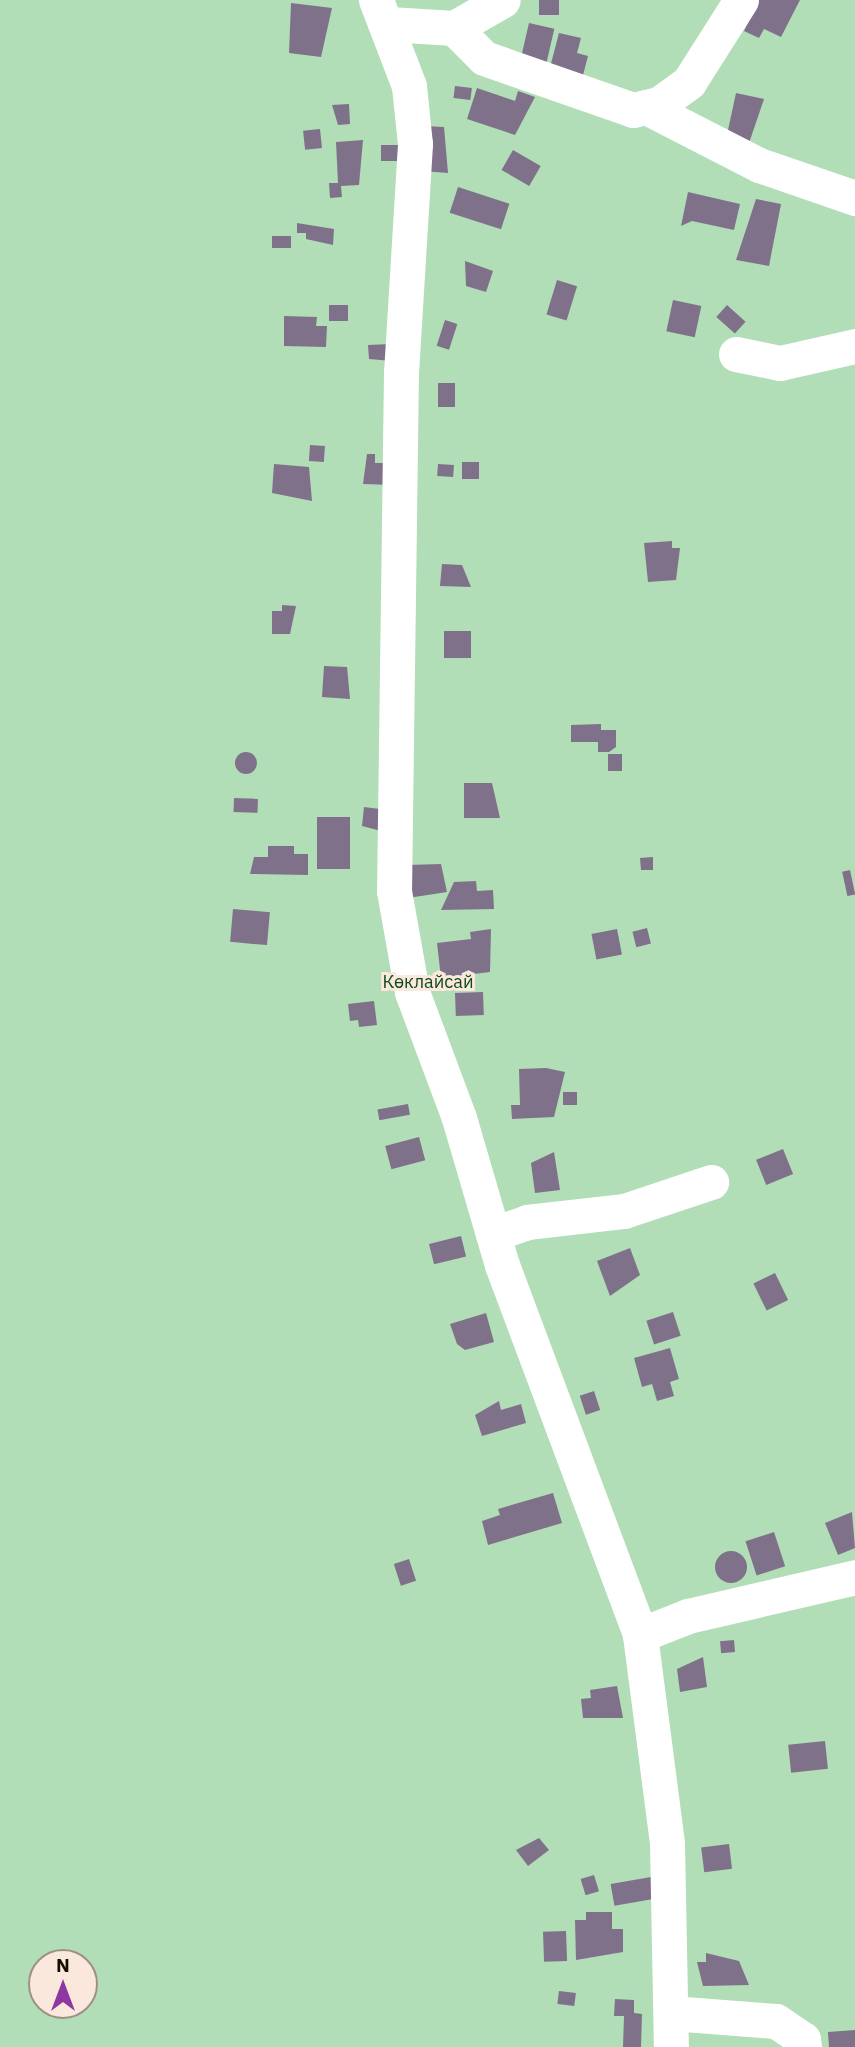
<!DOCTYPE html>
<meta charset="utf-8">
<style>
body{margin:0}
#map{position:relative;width:855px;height:2047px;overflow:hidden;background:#fbe8dc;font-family:"IBM Plex Sans",sans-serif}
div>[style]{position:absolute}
.green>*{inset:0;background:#b1ddb7}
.building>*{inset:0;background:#80718b;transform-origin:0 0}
.round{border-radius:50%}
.minor>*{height:35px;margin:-17.5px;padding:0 17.5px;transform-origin:17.5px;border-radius:17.5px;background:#fff}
span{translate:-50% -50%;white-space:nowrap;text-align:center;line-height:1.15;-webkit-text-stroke:6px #fbe8dc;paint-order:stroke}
.park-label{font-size:18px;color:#0d4a1f}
.north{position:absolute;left:28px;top:1949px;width:70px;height:70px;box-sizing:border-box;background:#fbe8dc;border:2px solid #9f9086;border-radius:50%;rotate:0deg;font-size:19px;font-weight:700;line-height:28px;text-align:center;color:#160c06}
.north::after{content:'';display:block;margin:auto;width:24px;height:32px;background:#8e36a2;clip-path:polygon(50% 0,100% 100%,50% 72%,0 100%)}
</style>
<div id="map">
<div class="green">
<i style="clip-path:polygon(evenodd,0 0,855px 0,855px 2047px,0 2047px,0 0,42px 1963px,84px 1963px,84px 2005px,42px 2005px,42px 1963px)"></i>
</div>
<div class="building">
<i style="left:539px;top:0;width:20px;height:15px"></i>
<i style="clip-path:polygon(759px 0,800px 0,781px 37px,764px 29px,759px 38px,744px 31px)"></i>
<i style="clip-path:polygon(291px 3px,332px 8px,321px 57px,289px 53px)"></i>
<i style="left:529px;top:23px;width:26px;height:42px;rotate:13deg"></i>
<i style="clip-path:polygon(559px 33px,581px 38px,577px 53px,588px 56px,581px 83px,548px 75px)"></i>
<i style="left:455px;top:86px;width:17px;height:12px;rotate:7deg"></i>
<i style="clip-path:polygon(477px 88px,515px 101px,518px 91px,535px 97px,515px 135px,467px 119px)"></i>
<i style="clip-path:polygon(736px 93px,764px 99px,747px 149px,725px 144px)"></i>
<i style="clip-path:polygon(349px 104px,350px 124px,338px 125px,332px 105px)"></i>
<i style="clip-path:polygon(424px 126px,444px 127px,448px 173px,422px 171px)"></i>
<i style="left:320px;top:129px;width:19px;height:17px;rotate:84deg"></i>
<i style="clip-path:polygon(363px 140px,359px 185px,341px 186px,342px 197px,330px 198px,329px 183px,338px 183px,336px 142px)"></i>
<i style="left:381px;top:145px;width:23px;height:16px"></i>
<i style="left:513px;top:150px;width:32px;height:23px;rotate:30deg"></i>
<i style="left:458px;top:187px;width:54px;height:27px;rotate:18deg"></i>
<i style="clip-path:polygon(688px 192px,740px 204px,734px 230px,692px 221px,681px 226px)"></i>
<i style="clip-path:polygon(756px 199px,781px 204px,769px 266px,736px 260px)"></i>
<i style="clip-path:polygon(297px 223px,334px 229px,333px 245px,306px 239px,306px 233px,297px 233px)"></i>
<i style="left:272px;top:236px;width:19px;height:12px"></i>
<i style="clip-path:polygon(465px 261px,493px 271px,486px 292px,466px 286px)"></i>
<i style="left:557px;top:280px;width:21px;height:36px;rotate:17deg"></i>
<i style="left:673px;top:300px;width:29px;height:32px;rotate:12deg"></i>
<i style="left:329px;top:305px;width:19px;height:16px"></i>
<i style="left:727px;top:305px;width:25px;height:16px;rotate:42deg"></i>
<i style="clip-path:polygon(284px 316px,317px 317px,316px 326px,327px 326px,326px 347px,284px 346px)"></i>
<i style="left:445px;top:320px;width:13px;height:27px;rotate:18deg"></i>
<i style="clip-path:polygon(391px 344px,392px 361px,369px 359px,368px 345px)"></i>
<i style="left:438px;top:383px;width:17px;height:24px"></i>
<i style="left:310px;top:445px;width:15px;height:16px;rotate:4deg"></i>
<i style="clip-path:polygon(367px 454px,375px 454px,375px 463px,392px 463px,392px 485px,363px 484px)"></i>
<i style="left:462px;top:462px;width:17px;height:17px"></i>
<i style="clip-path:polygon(274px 464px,309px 467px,312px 501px,272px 493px)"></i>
<i style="left:438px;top:464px;width:16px;height:12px;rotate:4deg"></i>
<i style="clip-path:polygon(672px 541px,672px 548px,680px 548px,676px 580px,648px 582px,644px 543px)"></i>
<i style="clip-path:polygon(442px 564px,462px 565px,471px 587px,440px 586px)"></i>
<i style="clip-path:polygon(282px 605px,296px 606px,290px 634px,272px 634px,272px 611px,282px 611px)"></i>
<i style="left:444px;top:631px;width:27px;height:27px"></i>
<i style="clip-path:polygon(324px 666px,347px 667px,350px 699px,322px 697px)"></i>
<i style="clip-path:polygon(601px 724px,601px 730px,616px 730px,616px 747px,609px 752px,598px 752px,598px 742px,571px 742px,571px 725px)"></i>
<i class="round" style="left:235px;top:752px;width:22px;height:22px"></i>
<i style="left:608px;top:754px;width:14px;height:17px"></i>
<i style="clip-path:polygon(464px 783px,492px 783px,500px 818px,464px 818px)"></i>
<i style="left:234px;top:798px;width:24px;height:14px;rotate:2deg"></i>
<i style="clip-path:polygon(364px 807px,388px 810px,385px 832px,362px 826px)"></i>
<i style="left:317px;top:817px;width:33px;height:52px"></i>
<i style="clip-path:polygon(268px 846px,294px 846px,294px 854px,308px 854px,308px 875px,250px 874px,254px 857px,268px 857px)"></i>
<i style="clip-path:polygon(653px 857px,653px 870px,641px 870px,640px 858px)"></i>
<i style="clip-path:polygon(441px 864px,447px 892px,408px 898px,407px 865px)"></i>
<i style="left:850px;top:870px;width:25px;height:8px;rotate:78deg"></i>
<i style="clip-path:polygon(476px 881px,477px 891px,493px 890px,494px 909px,441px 910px,454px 882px)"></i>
<i style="left:233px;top:909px;width:37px;height:33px;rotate:5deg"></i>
<i style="left:647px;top:928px;width:16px;height:15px;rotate:76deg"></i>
<i style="clip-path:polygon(491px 929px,490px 972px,441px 978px,437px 943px,471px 939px,470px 932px)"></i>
<i style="left:617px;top:929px;width:26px;height:26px;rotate:79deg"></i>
<i style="left:483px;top:992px;width:23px;height:28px;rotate:88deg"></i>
<i style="clip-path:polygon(374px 1001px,377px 1025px,359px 1027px,358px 1020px,350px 1021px,348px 1004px)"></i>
<i style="clip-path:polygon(546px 1068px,565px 1072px,554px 1117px,512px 1119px,511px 1105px,520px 1105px,519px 1069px)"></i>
<i style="left:563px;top:1092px;width:14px;height:13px"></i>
<i style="left:408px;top:1104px;width:11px;height:31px;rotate:80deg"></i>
<i style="left:419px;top:1137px;width:24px;height:35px;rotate:75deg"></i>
<i style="left:783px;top:1149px;width:27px;height:29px;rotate:68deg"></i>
<i style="clip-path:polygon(554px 1152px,560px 1190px,535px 1193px,531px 1163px)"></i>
<i style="left:461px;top:1236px;width:21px;height:33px;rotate:76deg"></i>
<i style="clip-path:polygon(630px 1248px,640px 1275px,610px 1296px,597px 1261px)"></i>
<i style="left:775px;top:1273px;width:30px;height:24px;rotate:64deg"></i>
<i style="left:673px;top:1312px;width:25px;height:28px;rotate:72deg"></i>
<i style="clip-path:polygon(486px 1313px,494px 1342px,465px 1350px,457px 1344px,450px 1324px)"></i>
<i style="clip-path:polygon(670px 1348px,679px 1379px,670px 1382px,674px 1396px,657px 1401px,652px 1384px,642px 1387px,634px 1358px)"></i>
<i style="left:594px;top:1391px;width:20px;height:15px;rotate:72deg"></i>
<i style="clip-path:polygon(499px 1401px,501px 1410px,521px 1404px,526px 1423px,482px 1436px,475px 1415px)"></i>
<i style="clip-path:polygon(553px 1493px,562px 1523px,488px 1545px,482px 1521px,500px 1515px,498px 1509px)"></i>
<i style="clip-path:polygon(852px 1512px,855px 1548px,838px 1555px,825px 1523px)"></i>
<i style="left:774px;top:1532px;width:36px;height:30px;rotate:72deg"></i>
<i class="round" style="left:715px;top:1551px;width:32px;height:32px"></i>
<i style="left:409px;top:1559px;width:23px;height:16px;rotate:72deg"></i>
<i style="left:734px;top:1640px;width:12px;height:14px;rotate:85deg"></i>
<i style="clip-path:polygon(703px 1657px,707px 1687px,680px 1692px,677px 1669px)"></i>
<i style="clip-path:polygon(617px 1686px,623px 1718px,583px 1718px,581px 1699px,591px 1698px,590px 1690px)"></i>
<i style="left:825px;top:1741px;width:28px;height:37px;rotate:84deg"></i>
<i style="clip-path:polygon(539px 1838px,549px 1850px,528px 1866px,516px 1850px)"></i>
<i style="left:729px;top:1844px;width:25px;height:28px;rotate:83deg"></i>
<i style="left:594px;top:1875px;width:17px;height:14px;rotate:73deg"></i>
<i style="left:651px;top:1877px;width:22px;height:41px;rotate:80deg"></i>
<i style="clip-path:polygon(586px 1912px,612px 1912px,612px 1929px,623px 1929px,623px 1952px,576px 1960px,575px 1920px,586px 1920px)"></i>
<i style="left:566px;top:1931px;width:30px;height:23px;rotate:88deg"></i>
<i style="clip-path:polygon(706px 1953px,739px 1961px,749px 1985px,703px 1986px,697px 1962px,706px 1962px)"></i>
<i style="left:559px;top:1991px;width:17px;height:13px;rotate:7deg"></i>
<i style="clip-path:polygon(615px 1999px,634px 2000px,634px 2013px,642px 2014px,641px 2047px,623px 2047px,624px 2016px,614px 2016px)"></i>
<i style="clip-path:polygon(855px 2030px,855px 2047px,829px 2047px,828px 2032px)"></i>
</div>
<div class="minor">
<i style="left:376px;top:0;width:92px;rotate:69deg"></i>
<i style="left:409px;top:86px;width:58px;rotate:84.1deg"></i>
<i style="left:415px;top:144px;width:228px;rotate:93.5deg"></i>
<i style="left:401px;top:372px;width:519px;rotate:90.77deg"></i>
<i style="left:394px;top:891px;width:103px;rotate:79.9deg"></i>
<i style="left:412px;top:992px;width:134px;rotate:69.5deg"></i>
<i style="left:459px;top:1118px;width:153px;rotate:73.7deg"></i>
<i style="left:502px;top:1265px;width:395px;rotate:69.5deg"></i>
<i style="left:640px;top:1635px;width:210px;rotate:82.6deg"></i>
<i style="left:667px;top:1843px;width:204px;rotate:88.9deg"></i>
<i style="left:389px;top:24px;width:65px;rotate:3.5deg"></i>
<i style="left:454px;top:28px;width:42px;rotate:45deg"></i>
<i style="left:484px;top:58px;width:158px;rotate:19.2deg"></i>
<i style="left:633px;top:110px;width:27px;rotate:-13deg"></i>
<i style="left:659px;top:104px;width:37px;rotate:-36deg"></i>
<i style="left:689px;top:82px;width:97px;rotate:-57.6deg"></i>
<i style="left:454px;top:28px;width:56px;rotate:-29.7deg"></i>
<i style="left:646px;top:107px;width:127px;rotate:27.2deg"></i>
<i style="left:759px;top:165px;width:102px;rotate:19deg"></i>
<i style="left:736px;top:354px;width:45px;rotate:11.6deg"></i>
<i style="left:780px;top:363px;width:77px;rotate:-12.8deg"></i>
<i style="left:493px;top:1234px;width:36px;rotate:-19deg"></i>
<i style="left:527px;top:1222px;width:98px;rotate:-6.5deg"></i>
<i style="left:624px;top:1211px;width:92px;rotate:-18.4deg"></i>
<i style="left:640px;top:1635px;width:52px;rotate:-21.6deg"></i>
<i style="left:688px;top:1616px;width:171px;rotate:-13.1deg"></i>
<i style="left:671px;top:2013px;width:105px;rotate:4.4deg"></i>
<i style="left:776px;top:2021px;width:32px;rotate:34deg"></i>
<i style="left:803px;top:2039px;width:8px;rotate:83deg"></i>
</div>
<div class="park-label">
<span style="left:428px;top:982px">Көклайсай</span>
</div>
<div class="north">N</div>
</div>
